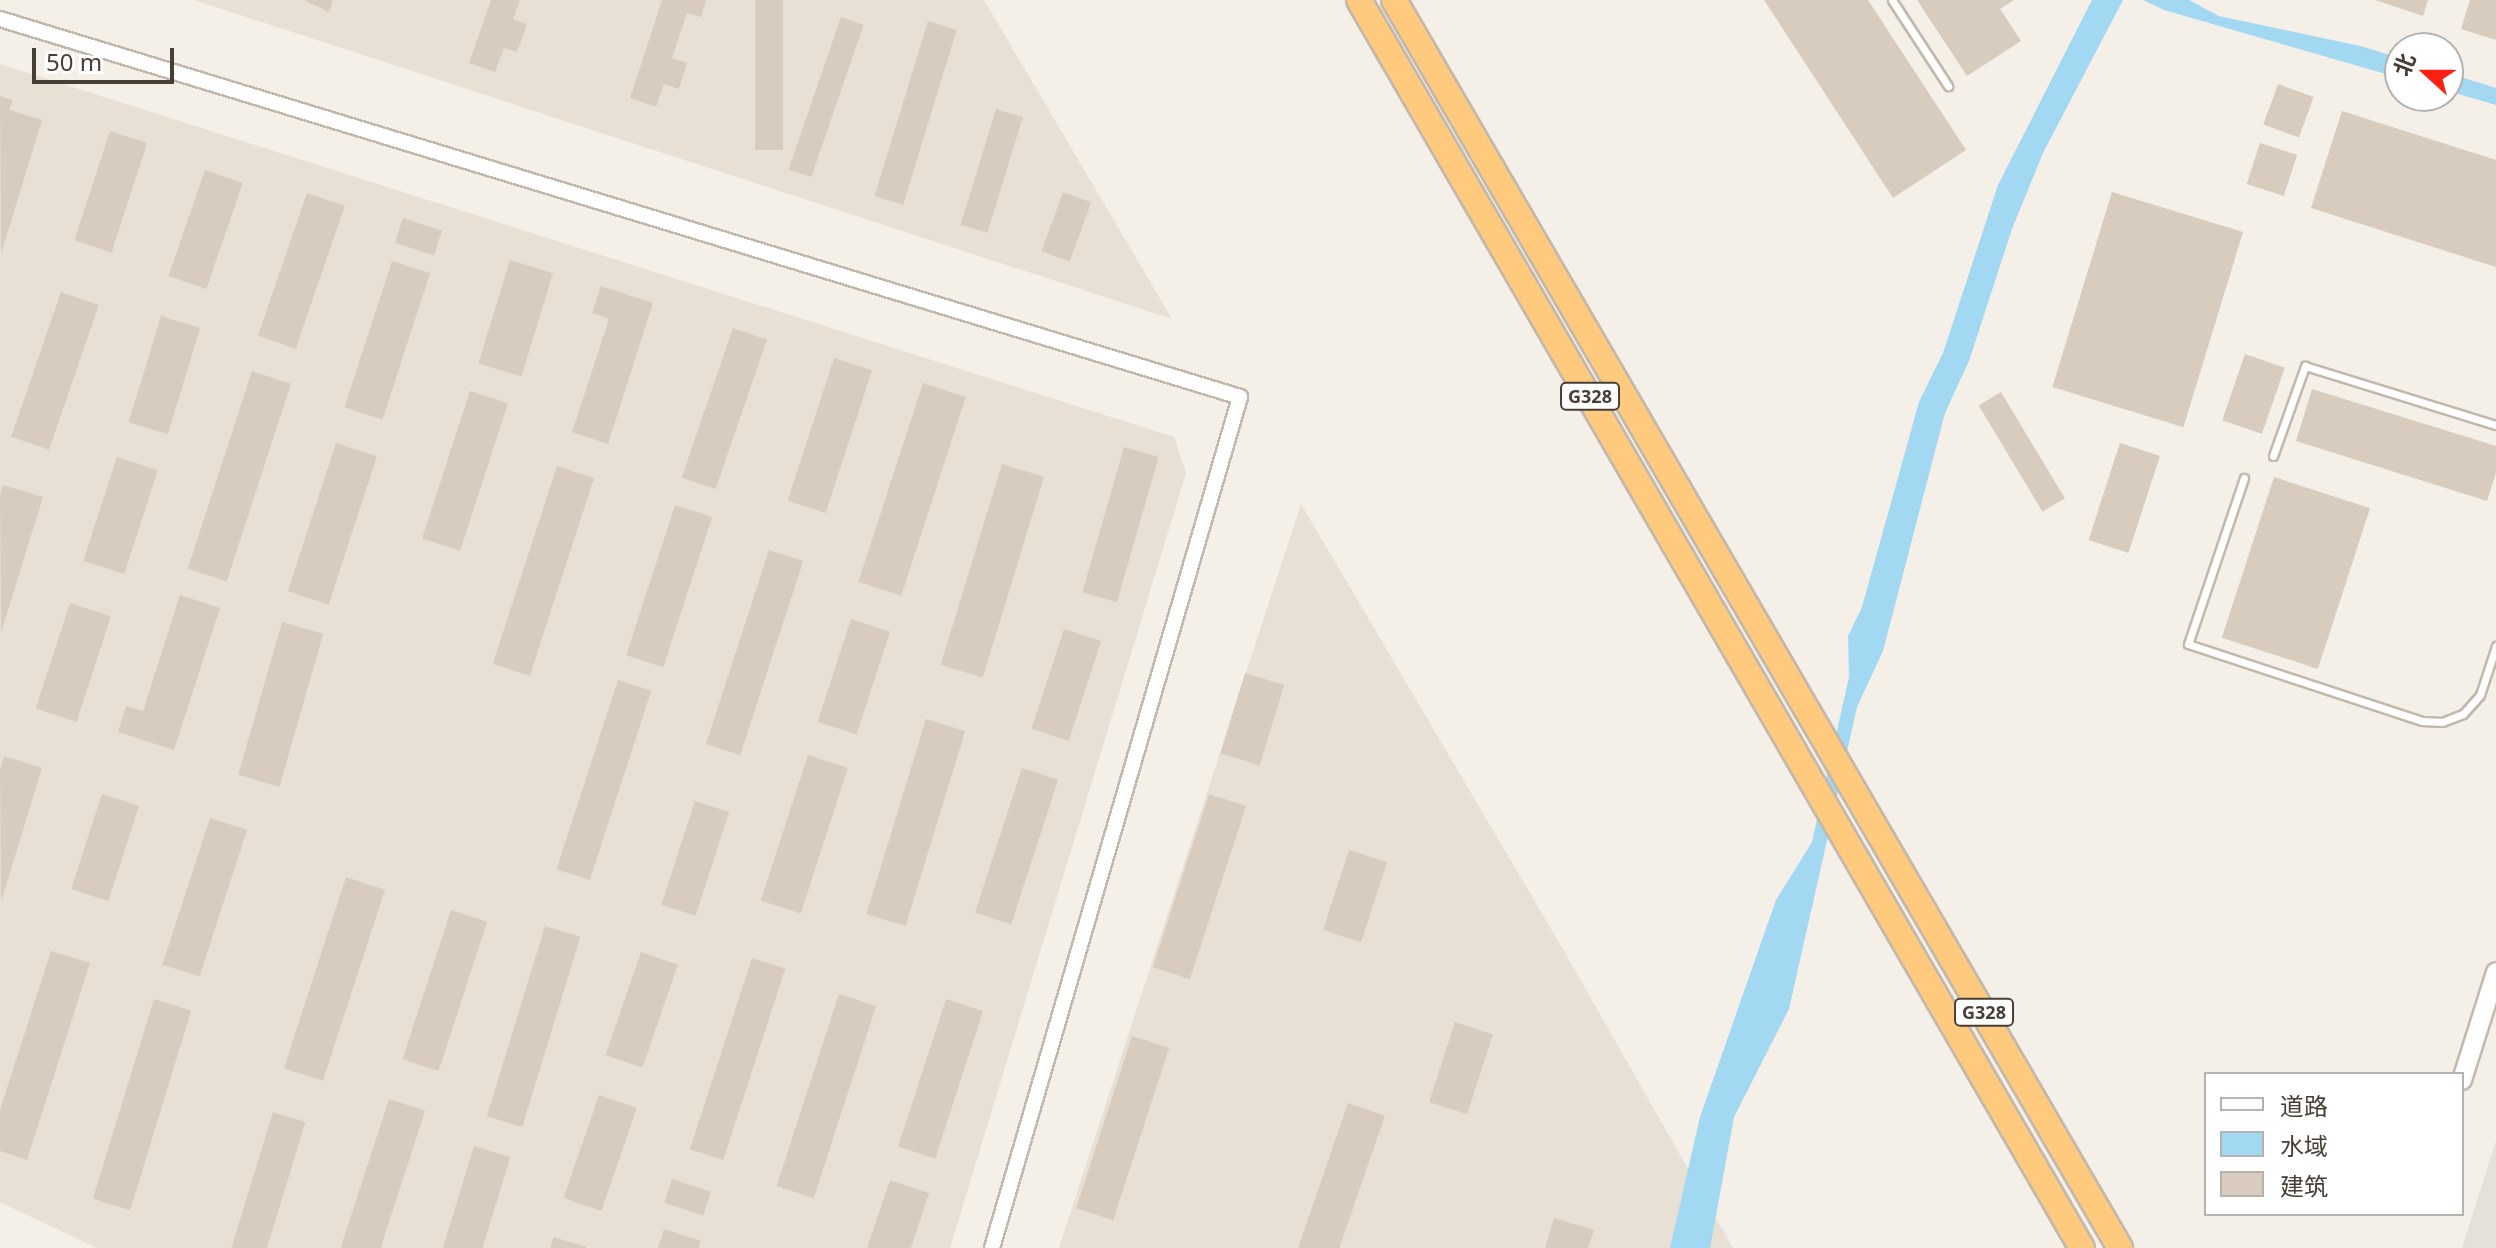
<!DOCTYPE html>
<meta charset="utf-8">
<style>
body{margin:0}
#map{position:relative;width:2496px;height:1248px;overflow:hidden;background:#f4efe7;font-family:"Noto Sans","Noto Sans SC",sans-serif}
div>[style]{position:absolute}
.residential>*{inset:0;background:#e8e0d5}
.industrial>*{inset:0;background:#e6e0db}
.water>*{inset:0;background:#a2d8f2}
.building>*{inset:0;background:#d8ccbf;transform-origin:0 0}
.roads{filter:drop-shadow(2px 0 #c2b8ac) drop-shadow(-2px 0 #c2b8ac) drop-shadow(0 2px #c2b8ac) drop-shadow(0 -2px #c2b8ac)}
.service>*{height:7px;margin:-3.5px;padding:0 3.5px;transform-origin:3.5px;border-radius:3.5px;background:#fff}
.minor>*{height:14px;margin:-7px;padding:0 7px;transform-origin:7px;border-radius:7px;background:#fff}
.tertiary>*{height:18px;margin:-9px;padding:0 9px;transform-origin:9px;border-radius:9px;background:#fff}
.trunk>*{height:24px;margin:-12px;padding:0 12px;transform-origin:12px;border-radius:12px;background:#ffca7d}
span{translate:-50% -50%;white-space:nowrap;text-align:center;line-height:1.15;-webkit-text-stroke:6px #fff;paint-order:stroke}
.shield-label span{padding:2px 6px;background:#fff;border:2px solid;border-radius:6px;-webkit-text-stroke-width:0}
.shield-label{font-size:18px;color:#473e35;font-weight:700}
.legend{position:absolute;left:2204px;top:1072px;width:260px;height:144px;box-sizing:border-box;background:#fff;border:2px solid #b5b2ae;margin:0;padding:10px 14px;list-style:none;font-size:24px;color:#473e35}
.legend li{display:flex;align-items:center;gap:16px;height:40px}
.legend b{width:40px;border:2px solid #b5b2ae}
.north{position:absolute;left:2384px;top:32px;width:80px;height:80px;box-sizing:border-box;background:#fff;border:2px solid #b5b2ae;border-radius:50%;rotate:291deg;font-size:22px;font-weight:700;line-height:32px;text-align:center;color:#473e35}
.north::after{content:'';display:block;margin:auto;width:28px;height:36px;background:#fe2113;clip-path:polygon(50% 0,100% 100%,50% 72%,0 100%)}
.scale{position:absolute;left:32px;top:48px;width:142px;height:36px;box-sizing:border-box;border:4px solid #473e35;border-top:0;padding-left:10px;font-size:24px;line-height:28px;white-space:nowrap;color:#473e35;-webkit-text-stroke:6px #fff;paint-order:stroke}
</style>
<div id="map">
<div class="residential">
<i style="clip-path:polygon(194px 0,984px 0,1172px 319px)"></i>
<i style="clip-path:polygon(0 64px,1174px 437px,1186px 473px,950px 1248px,97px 1248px,0 1202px)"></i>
<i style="clip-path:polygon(1301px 504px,1564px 951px,1733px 1248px,1059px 1248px)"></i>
</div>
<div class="industrial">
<i style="clip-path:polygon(2496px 1141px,2496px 1248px,2462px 1248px)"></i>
</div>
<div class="water">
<i style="clip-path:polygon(2092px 0,2123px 0,2043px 153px,2012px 229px,1969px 361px,1945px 413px,1883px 651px,1857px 707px,1789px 1009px,1734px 1117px,1710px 1248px,1670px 1248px,1700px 1117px,1776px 900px,1812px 842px,1849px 677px,1848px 636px,1862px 607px,1919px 402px,1943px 353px,1998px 185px)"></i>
<i style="clip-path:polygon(2143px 0,2189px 0,2219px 16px,2360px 46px,2400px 58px,2400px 78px,2164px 10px)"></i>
<i style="clip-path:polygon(2448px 73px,2496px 88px,2496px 105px,2448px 91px)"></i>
</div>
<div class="building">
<i style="clip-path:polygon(303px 0,333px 0,329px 12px)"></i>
<i style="clip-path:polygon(491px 0,520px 0,513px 19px,527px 24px,517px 52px,504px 48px,495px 72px,469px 63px)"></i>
<i style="clip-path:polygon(662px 0,706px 0,701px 17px,687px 13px,672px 58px,687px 63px,679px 89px,664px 84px,656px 107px,630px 98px)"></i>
<i style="left:755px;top:0;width:28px;height:150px"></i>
<i style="clip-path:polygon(1764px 0,1868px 0,1966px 150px,1893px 198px)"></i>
<i style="clip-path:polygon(1917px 0,2014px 0,2000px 9px,2021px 41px,1967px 76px)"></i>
<i style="clip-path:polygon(2375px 0,2428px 0,2423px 16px)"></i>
<i style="clip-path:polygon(2470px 0,2496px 0,2496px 40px,2461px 29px)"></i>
<i style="left:841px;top:17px;width:24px;height:161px;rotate:19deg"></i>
<i style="left:928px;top:21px;width:30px;height:183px;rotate:17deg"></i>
<i style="left:2278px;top:84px;width:38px;height:43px;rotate:20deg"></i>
<i style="clip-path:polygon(0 96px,13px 100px,9px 110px,42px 120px,1px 254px)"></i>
<i style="left:996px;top:109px;width:28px;height:121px;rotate:17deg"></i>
<i style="clip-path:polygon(2342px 111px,2496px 160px,2496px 267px,2311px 208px)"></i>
<i style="left:110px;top:131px;width:39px;height:115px;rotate:18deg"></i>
<i style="left:2260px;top:143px;width:39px;height:43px;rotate:18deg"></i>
<i style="left:205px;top:170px;width:40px;height:112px;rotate:19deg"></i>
<i style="left:1063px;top:192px;width:30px;height:63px;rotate:20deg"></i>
<i style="left:2112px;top:192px;width:137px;height:204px;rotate:17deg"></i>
<i style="left:307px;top:193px;width:40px;height:151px;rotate:19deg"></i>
<i style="left:403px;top:218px;width:41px;height:26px;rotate:18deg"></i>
<i style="left:510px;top:260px;width:45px;height:108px;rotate:17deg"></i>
<i style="left:392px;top:261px;width:40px;height:154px;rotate:18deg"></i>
<i style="clip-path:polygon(601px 286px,653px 303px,608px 444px,572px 432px,609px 319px,592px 313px)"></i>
<i style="left:61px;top:292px;width:40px;height:153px;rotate:19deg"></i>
<i style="left:161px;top:316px;width:41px;height:111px;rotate:17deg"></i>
<i style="left:733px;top:328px;width:36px;height:158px;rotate:19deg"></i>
<i style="left:2245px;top:354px;width:42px;height:70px;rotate:19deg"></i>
<i style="left:834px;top:358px;width:40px;height:150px;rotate:18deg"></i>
<i style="left:252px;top:371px;width:41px;height:208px;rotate:18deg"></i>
<i style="left:923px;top:383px;width:45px;height:209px;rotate:18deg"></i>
<i style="clip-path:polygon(2312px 389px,2496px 446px,2496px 473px,2487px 501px,2296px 441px)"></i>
<i style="left:470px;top:391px;width:40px;height:155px;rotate:18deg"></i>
<i style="left:2001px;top:392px;width:124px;height:26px;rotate:59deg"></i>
<i style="left:336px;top:443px;width:43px;height:156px;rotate:18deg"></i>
<i style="left:2120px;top:443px;width:42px;height:102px;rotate:18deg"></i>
<i style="left:1124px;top:447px;width:36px;height:151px;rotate:16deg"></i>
<i style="left:117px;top:457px;width:43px;height:109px;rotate:18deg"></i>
<i style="left:1002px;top:464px;width:44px;height:210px;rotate:17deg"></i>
<i style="left:557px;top:466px;width:39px;height:208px;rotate:18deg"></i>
<i style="left:2274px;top:477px;width:101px;height:169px;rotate:18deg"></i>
<i style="clip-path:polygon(3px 485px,43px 497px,1px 633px,0 495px)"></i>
<i style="left:675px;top:505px;width:39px;height:158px;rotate:18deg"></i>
<i style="left:769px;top:550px;width:36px;height:204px;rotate:18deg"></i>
<i style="clip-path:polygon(180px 595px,220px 608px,174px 750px,118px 732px,126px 706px,143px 711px)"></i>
<i style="left:70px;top:603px;width:43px;height:111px;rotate:18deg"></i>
<i style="left:851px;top:619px;width:41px;height:108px;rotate:18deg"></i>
<i style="left:282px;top:622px;width:43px;height:159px;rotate:16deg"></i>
<i style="left:1064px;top:629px;width:39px;height:105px;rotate:18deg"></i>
<i style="left:1245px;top:673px;width:41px;height:84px;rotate:17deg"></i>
<i style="left:618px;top:680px;width:35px;height:199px;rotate:18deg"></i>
<i style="left:926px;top:719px;width:41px;height:204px;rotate:17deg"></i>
<i style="left:808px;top:755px;width:42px;height:153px;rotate:18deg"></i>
<i style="clip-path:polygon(4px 756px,42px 768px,1px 902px,0 769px)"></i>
<i style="left:1022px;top:768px;width:38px;height:152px;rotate:18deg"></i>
<i style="left:102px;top:794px;width:39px;height:100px;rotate:18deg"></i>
<i style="left:1209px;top:794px;width:39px;height:182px;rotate:18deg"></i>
<i style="left:695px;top:801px;width:36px;height:109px;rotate:18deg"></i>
<i style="left:210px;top:818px;width:39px;height:154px;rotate:18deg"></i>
<i style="left:1349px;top:850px;width:40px;height:84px;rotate:18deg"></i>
<i style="left:346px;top:877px;width:41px;height:201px;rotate:18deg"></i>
<i style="left:451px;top:910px;width:38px;height:157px;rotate:18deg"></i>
<i style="left:545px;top:926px;width:37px;height:199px;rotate:17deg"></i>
<i style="clip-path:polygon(51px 951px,90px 963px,27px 1160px,0 1151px,0 1110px)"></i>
<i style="left:641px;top:952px;width:39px;height:109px;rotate:19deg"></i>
<i style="left:752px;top:958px;width:35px;height:201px;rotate:18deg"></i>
<i style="left:839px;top:994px;width:39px;height:202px;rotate:18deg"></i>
<i style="left:154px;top:999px;width:39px;height:209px;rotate:17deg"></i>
<i style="left:946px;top:999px;width:39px;height:155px;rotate:18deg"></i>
<i style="left:1455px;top:1022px;width:40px;height:84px;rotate:18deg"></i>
<i style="left:1132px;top:1036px;width:39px;height:181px;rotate:18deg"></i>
<i style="left:599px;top:1095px;width:40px;height:109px;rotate:19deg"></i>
<i style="left:389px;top:1099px;width:38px;height:156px;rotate:18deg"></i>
<i style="left:1348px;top:1103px;width:39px;height:153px;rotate:19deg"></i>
<i style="left:273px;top:1112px;width:34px;height:142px;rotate:17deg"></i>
<i style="left:474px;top:1146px;width:38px;height:108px;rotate:17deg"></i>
<i style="left:672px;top:1179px;width:41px;height:25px;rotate:18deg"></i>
<i style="clip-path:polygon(890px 1180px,929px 1193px,911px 1248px,867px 1248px)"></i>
<i style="clip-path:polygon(1554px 1218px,1594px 1230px,1588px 1248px,1545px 1248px)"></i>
<i style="clip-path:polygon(664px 1229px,701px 1241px,698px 1248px,658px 1248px)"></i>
<i style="clip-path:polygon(554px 1237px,586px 1247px,586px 1248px,550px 1248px)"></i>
</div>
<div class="roads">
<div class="service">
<i style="left:1892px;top:0;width:103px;rotate:56.9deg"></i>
<i style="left:2273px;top:456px;width:96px;rotate:-70.4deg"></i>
<i style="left:2305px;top:366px;width:200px;rotate:17.2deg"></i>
<i style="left:2244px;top:478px;width:175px;rotate:108.6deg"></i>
<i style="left:2188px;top:644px;width:246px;rotate:18.2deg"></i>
<i style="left:2422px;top:721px;width:20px;rotate:3deg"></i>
<i style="left:2442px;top:722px;width:22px;rotate:-21deg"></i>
<i style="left:2463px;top:714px;width:25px;rotate:-48deg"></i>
<i style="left:2480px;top:695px;width:52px;rotate:-71.9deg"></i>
</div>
<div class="minor">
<i style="left:0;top:19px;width:1296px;rotate:16.95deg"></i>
<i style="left:1240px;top:397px;width:886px;rotate:106.25deg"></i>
</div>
<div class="tertiary">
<i style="left:2462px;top:1080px;width:113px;rotate:-72.5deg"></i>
</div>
<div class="trunk">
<i style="left:1359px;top:0;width:1442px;rotate:59.92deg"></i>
<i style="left:1394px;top:0;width:1444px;rotate:59.81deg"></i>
</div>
</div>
<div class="shield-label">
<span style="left:1590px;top:396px">G328</span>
<span style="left:1984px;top:1012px">G328</span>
</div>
<ul class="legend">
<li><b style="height:10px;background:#fff"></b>道路</li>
<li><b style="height:22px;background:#a2d8f2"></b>水域</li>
<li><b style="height:22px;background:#d8ccbf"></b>建筑</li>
</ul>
<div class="north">北</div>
<div class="scale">50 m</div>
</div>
